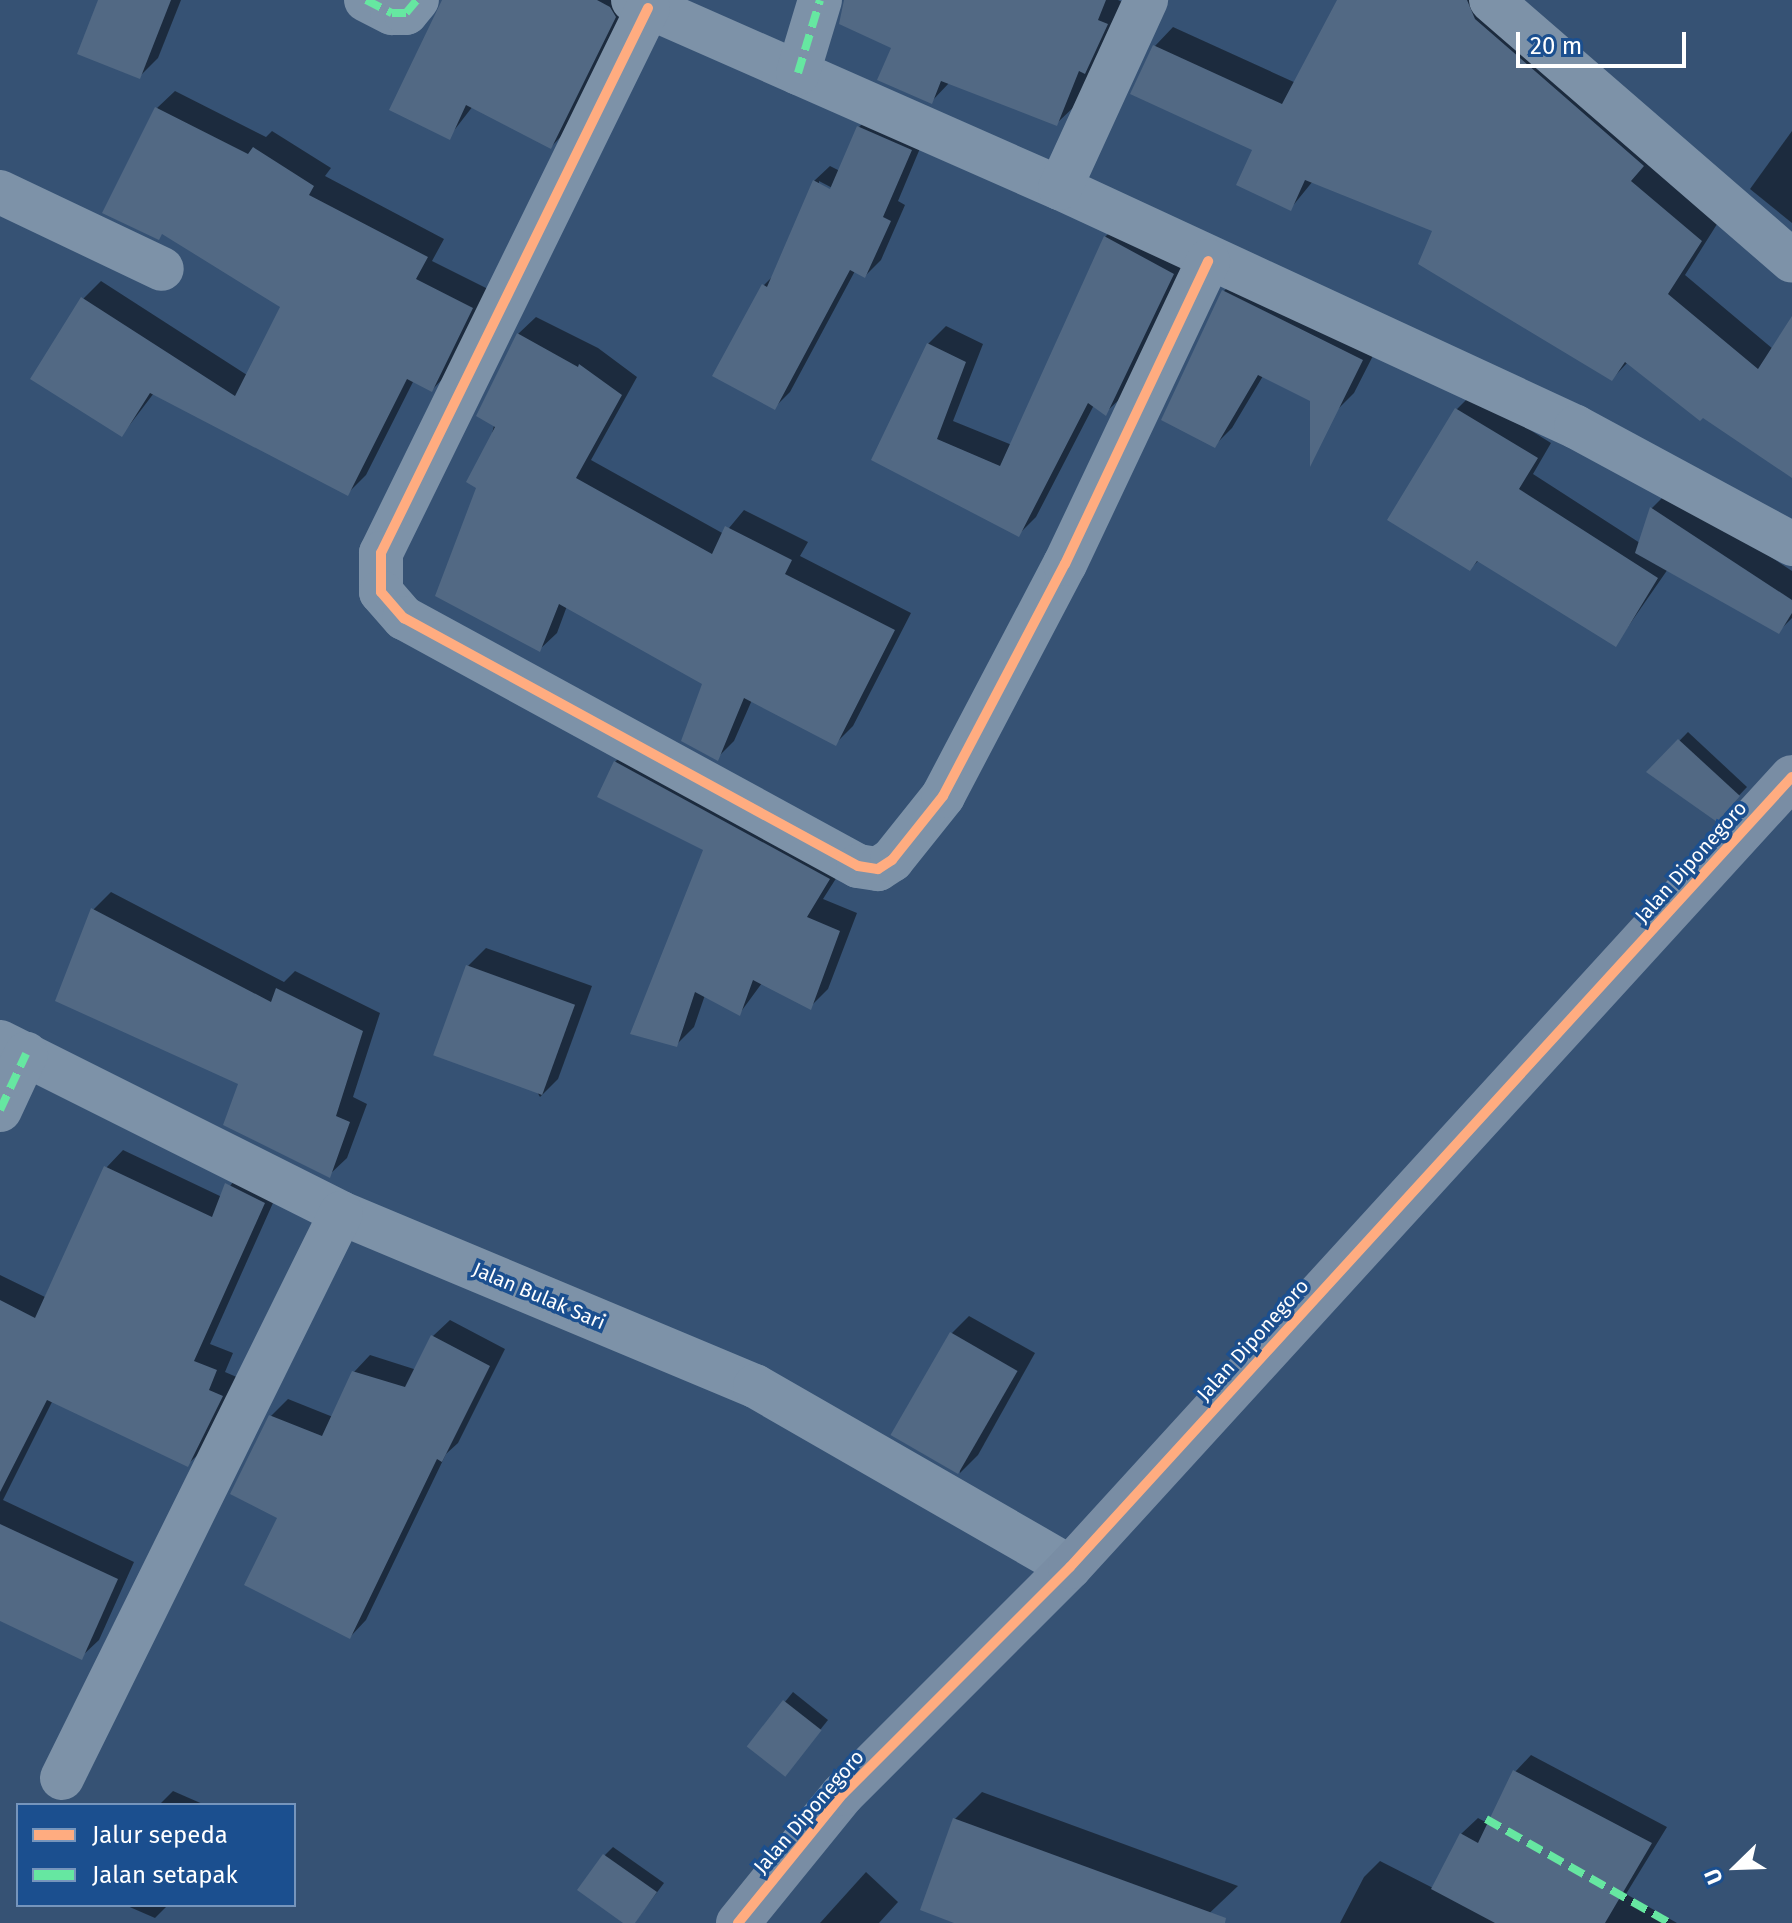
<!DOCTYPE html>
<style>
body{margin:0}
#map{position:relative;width:1792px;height:1923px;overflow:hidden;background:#365274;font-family:"Fira Sans",sans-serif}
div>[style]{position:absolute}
.shadow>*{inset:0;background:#0007}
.building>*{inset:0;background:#526984;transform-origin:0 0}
.street>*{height:44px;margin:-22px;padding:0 22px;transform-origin:22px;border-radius:22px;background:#7d92a8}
.secondary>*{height:44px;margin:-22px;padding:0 22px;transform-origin:22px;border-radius:22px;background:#798da4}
.quiet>*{height:8px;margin-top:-4px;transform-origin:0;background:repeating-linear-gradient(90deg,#66e7a1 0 16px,transparent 0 24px)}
.cycleway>*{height:10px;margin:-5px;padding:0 5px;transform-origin:5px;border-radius:5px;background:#ffac80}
span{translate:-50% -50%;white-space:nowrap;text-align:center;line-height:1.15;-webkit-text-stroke:7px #1b4f8f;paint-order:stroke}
.street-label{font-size:20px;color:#fff}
.legend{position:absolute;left:16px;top:1803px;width:280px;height:104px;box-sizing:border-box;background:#1b4f8f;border:2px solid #7695bc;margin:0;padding:10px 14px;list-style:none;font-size:24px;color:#fff}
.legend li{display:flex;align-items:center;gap:16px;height:40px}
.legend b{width:40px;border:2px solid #7695bc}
.north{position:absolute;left:1696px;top:1827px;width:80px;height:80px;-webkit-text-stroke:6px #1b4f8f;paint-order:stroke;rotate:247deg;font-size:22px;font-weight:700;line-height:32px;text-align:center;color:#fff}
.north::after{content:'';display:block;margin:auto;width:28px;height:36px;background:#fff;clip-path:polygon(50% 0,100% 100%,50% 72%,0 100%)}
.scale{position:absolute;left:1516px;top:32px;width:170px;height:36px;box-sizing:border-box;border:4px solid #fff;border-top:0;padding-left:10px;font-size:24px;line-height:28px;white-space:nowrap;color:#fff;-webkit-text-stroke:6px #1b4f8f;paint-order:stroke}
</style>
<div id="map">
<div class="shadow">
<i style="clip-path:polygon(100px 0,181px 0,158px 58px,140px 76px)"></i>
<i style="clip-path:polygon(442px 0,632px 0,568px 129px,551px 147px,473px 106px,449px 137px)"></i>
<i style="clip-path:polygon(846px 0,1118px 0,1126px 4px,1077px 104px,1057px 123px,950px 82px,931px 102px,893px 47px)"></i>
<i style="clip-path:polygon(1339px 0,1497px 0,1719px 221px,1685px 275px,1773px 349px,1792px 320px,1792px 476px,1628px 362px,1612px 379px,1435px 229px,1313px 181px,1291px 208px,1255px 149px,1133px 93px,1155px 46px,1173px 27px,1296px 83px)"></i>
<i style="clip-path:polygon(175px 91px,266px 137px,272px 131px,331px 168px,325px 176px,444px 239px,432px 261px,490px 290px,449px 372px,432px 390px,414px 380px,366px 475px,348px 493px,154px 393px,122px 435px,83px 299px,101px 281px,247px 375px,283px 306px,157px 108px)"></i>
<i style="clip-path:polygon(evenodd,875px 111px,926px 134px,898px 201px,905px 205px,881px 260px,865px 276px,855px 271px,790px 392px,774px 408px,764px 285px,774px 275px,814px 181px,830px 166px,840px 171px,859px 127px,875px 111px,819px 181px,840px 192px,819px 186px,819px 181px)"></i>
<i style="clip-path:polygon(1792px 131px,1792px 223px,1750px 189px)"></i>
<i style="clip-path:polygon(1123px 219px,1191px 255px,1123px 396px,1105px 413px,1094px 405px,1036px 517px,1018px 535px,874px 459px,928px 344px,946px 326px,983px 344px,953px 421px,1012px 445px,1105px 237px)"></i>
<i style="clip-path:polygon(1241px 274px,1380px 342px,1354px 393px,1336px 411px,1263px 376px,1232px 428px,1214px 446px,1223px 292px)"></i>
<i style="clip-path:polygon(536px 317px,598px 348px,637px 377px,591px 460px,724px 534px,744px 510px,808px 542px,800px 556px,911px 613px,853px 726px,836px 743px,752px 700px,734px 741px,717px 758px,705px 683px,567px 606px,557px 633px,539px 650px,478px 487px,518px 334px)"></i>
<i style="clip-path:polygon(1472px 394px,1551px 443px,1533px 474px,1640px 543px,1652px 508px,1670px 490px,1792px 571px,1792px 618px,1779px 631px,1668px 569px,1616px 644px,1479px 560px,1470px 569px,1390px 519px,1457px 409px)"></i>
<i style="clip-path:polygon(1688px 732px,1747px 787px,1717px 819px,1649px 772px)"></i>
<i style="clip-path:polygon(633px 744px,847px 861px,823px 899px,857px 913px,828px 989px,810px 1007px,762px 983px,740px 1013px,705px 995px,694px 1027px,676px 1045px,705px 849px,615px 762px)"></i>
<i style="clip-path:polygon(111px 892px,284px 982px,295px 971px,380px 1013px,353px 1097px,367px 1104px,347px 1158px,329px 1175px,241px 1083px,93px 910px)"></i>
<i style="clip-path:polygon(486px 948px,592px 986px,558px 1079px,540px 1097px,468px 966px)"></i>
<i style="clip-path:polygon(123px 1150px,222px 1197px,244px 1167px,281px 1185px,210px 1344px,233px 1353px,225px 1372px,239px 1378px,205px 1448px,187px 1465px,53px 1400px,3px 1500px,134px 1562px,99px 1640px,81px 1657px,0 1619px,0 1275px,45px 1297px,106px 1168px)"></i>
<i style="clip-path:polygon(969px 1316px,1035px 1353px,978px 1455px,960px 1473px,951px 1334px)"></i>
<i style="clip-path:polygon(450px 1320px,505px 1349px,458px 1443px,446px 1454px,366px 1620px,350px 1637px,280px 1517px,271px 1416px,288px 1399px,333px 1417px,354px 1372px,370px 1355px,417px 1370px,433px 1336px)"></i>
<i style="clip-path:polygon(793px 1692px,828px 1720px,792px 1765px,749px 1746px)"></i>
<i style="clip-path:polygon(1531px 1755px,1667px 1827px,1626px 1894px,1677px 1923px,1340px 1923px,1364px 1877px,1380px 1861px,1433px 1888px,1461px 1834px,1478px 1818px,1489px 1824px,1515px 1772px)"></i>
<i style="clip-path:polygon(173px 1791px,205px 1805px,159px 1805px)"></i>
<i style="clip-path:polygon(982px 1792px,1238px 1886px,1199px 1923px,1029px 1923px,933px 1881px,955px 1819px)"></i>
<i style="clip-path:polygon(613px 1847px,664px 1883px,634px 1923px,626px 1923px,605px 1855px)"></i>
<i style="clip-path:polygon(866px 1872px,898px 1902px,879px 1923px,820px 1923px)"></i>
<i style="clip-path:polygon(125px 1905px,168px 1905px,155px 1918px)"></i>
</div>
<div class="building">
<i style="clip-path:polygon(98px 0,171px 0,140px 79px,77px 54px)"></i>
<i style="clip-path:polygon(442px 0,597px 0,610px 7px,616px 17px,551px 149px,466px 105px,450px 140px,389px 110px)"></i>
<i style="clip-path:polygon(844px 0,1106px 0,1098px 20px,1108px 24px,1085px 74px,1079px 71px,1057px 126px,941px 81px,932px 104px,877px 80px,891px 48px,839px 24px)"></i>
<i style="clip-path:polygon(1337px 0,1467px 0,1475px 19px,1644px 166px,1631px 181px,1702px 241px,1668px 294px,1758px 369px,1792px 316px,1792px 478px,1703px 418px,1700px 421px,1625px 362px,1612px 381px,1418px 264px,1432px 231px,1305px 180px,1291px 211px,1236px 185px,1252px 150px,1130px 94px,1153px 45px,1282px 104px)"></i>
<i style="clip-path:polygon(155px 107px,248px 154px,253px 147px,314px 186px,309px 195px,428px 257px,416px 279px,473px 308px,432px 392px,407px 379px,348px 496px,150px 393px,122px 437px,30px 379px,81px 297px,235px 396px,280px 307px,162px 234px,159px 240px,102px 213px)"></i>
<i style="clip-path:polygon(857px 126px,912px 150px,883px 217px,891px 221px,865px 278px,850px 270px,775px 410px,712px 376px,762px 284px,767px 287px,813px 180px,830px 189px)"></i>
<i style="clip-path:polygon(1104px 236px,1174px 274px,1106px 416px,1088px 403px,1019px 537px,871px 460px,927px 343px,966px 362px,937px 439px,1000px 466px)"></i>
<i style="clip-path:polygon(1222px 290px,1363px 360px,1310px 467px,1310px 401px,1258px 375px,1215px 448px,1161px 420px)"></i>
<i style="clip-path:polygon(517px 333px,578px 367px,579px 364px,622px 395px,576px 478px,712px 554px,725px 526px,792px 560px,785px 574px,895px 630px,836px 746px,744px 698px,718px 761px,681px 741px,702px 684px,559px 604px,540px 652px,435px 596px,476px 488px,466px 482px,495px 427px,476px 416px)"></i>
<i style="clip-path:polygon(1455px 408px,1538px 458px,1519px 489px,1658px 578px,1616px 647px,1477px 561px,1470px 571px,1387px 520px)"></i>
<i style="clip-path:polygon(1650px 507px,1792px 600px,1792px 613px,1779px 634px,1635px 553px)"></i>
<i style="clip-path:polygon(1678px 739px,1740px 796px,1717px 822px,1646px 772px)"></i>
<i style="clip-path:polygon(614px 761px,830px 879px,807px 917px,840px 931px,811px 1010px,753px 980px,740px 1016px,695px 992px,677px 1047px,630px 1034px,703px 850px,597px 797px)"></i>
<i style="clip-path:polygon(91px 908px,271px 1002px,276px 988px,363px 1031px,336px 1116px,350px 1122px,330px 1178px,223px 1125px,238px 1084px,55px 1001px)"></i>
<i style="left:466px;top:965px;width:116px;height:96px;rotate:20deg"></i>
<i style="clip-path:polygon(104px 1166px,212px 1217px,225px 1183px,265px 1203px,194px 1361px,217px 1370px,209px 1390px,223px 1396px,188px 1467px,47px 1400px,0 1492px,0 1300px,35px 1318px)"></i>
<i style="left:950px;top:1332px;width:78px;height:119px;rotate:30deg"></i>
<i style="clip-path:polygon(431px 1335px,490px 1366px,442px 1462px,437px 1459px,350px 1639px,244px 1585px,277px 1518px,230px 1494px,269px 1415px,322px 1436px,352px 1371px,405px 1387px)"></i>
<i style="clip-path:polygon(0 1524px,118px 1579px,82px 1660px,0 1621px)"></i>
<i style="left:783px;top:1700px;width:49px;height:59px;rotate:38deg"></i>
<i style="clip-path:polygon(1513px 1770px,1652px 1843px,1605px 1923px,1495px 1923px,1431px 1889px,1460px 1833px,1478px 1843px)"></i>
<i style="clip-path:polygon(953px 1818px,1226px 1918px,1225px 1923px,954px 1923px,920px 1910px)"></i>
<i style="clip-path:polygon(603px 1854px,657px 1892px,635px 1923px,623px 1923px,577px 1890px)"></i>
</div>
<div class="street">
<i style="left:366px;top:0;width:29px;rotate:27deg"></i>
<i style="left:392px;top:13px;width:14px"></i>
<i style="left:406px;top:13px;width:17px;rotate:-50deg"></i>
<i style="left:633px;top:0;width:467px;rotate:23.8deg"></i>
<i style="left:1060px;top:188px;width:569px;rotate:24.85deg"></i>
<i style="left:1576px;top:427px;width:246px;rotate:28.4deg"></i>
<i style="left:1491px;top:0;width:398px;rotate:40.9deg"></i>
<i style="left:648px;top:8px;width:607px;rotate:116.1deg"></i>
<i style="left:381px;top:553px;width:39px;rotate:90deg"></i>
<i style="left:381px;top:592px;width:35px;rotate:49deg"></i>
<i style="left:404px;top:618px;width:517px;rotate:28.65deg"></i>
<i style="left:858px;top:866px;width:20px;rotate:9deg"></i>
<i style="left:878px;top:869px;width:17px;rotate:-33deg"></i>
<i style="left:892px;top:860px;width:82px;rotate:-51.4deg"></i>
<i style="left:943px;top:796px;width:262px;rotate:-62.3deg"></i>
<i style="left:1065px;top:564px;width:335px;rotate:-64.7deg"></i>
<i style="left:798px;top:73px;width:76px;rotate:-73.2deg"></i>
<i style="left:1060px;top:188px;width:207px;rotate:-65.4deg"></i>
<i style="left:0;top:192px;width:179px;rotate:25.4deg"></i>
<i style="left:0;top:1042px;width:381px;rotate:26.6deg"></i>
<i style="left:341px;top:1213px;width:449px;rotate:22.7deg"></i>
<i style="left:755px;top:1386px;width:363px;rotate:29.9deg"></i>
<i style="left:0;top:1110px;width:62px;rotate:-65.1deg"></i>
<i style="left:62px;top:1778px;width:630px;rotate:-63.72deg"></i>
</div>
<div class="secondary">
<i style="left:738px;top:1923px;width:166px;rotate:-50.9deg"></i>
<i style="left:843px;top:1794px;width:321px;rotate:-45deg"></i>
<i style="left:1070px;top:1567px;width:1070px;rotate:-47.58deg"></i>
</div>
<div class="quiet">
<i style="left:366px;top:0;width:29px;rotate:27deg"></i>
<i style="left:392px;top:13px;width:14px"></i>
<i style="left:406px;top:13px;width:17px;rotate:-50deg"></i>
<i style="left:798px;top:73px;width:76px;rotate:-73.2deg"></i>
<i style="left:0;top:1110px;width:62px;rotate:-65.1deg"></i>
<i style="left:1486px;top:1819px;width:211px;rotate:29.5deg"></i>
</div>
<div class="cycleway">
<i style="left:648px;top:8px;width:607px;rotate:116.1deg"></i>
<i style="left:381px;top:553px;width:39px;rotate:90deg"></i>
<i style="left:381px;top:592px;width:35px;rotate:49deg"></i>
<i style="left:404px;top:618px;width:517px;rotate:28.65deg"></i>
<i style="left:858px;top:866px;width:20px;rotate:9deg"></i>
<i style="left:878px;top:869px;width:17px;rotate:-33deg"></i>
<i style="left:892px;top:860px;width:82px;rotate:-51.4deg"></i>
<i style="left:943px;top:796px;width:262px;rotate:-62.3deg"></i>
<i style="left:1065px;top:564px;width:335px;rotate:-64.7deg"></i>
<i style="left:738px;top:1923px;width:166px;rotate:-50.9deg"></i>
<i style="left:843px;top:1794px;width:321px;rotate:-45deg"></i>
<i style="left:1070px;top:1567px;width:1070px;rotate:-47.58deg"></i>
</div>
<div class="street-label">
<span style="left:1691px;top:862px;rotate:-48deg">Jalan Diponegoro</span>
<span style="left:539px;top:1296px;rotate:23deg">Jalan Bulak Sari</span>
<span style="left:1253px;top:1340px;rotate:-48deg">Jalan Diponegoro</span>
<span style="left:809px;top:1812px;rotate:-49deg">Jalan Diponegoro</span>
</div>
<ul class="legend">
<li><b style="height:10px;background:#ffac80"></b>Jalur sepeda</li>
<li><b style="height:10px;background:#66e7a1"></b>Jalan setapak</li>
</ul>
<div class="north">U</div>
<div class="scale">20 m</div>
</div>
